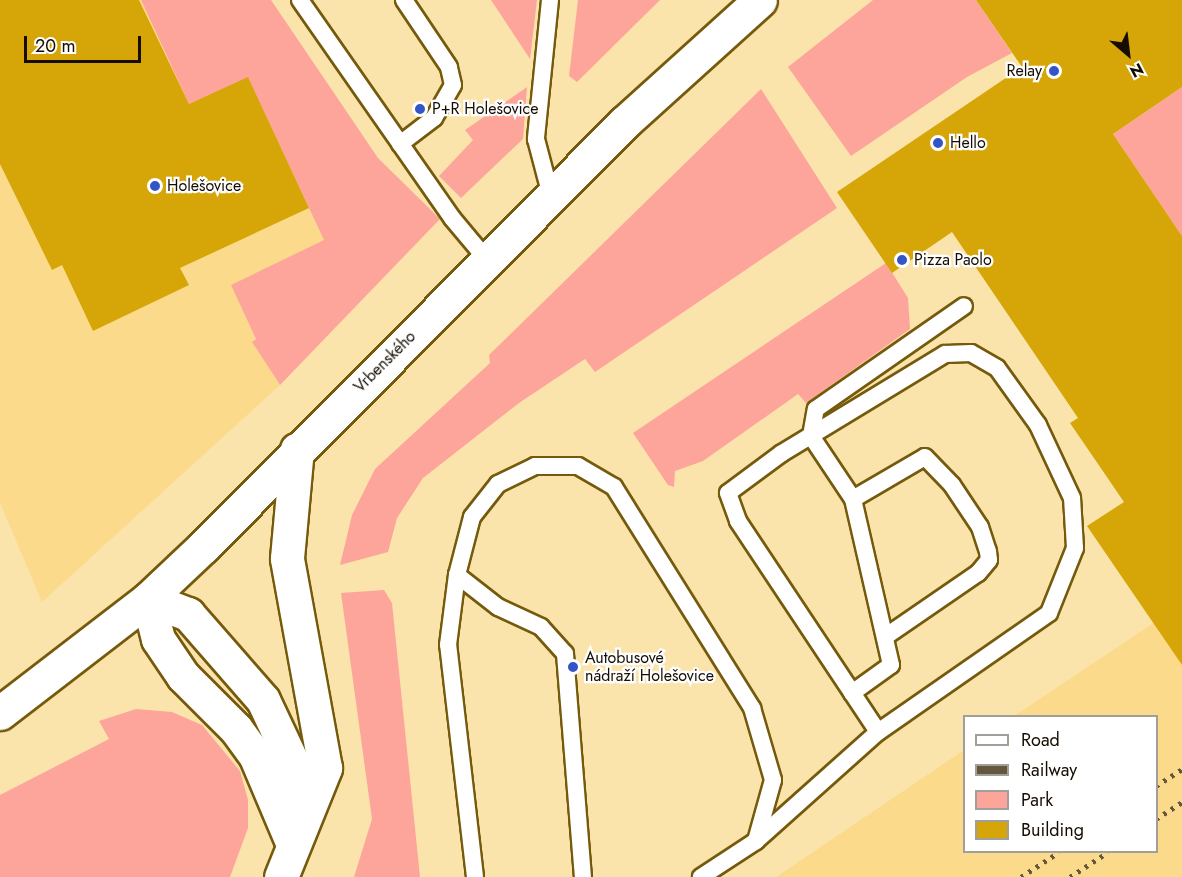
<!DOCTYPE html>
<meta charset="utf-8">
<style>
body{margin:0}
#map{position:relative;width:1182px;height:877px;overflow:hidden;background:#fbe3ac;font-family:Jost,sans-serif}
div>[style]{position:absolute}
.built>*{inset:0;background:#fcda8c}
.green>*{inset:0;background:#fda59b}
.building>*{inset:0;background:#d6a507}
.roads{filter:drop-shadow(2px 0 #755a0c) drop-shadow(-2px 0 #755a0c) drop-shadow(0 2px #755a0c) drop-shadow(0 -2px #755a0c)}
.service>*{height:16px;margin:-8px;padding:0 8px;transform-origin:8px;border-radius:8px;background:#fff}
.secondary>*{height:33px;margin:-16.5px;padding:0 16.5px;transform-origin:16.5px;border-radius:16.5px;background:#fff}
.rail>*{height:4.5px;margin-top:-2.25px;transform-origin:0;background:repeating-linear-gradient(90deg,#65573b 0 3px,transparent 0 9px)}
.dots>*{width:16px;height:16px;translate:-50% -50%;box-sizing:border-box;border:3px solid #fff;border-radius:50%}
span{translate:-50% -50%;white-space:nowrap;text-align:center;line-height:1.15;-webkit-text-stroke:4.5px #fff;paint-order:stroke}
.poi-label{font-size:16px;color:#160d00}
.right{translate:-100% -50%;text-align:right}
.left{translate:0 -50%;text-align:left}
.street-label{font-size:16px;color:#160d00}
.legend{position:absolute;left:963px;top:715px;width:195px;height:138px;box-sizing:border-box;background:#fff;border:2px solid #a29e99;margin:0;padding:8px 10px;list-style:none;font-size:18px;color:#160d00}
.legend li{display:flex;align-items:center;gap:12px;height:30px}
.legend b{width:30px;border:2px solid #a29e99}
.north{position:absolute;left:1098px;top:24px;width:60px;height:60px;-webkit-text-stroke:4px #fff;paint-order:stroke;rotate:152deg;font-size:16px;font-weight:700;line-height:24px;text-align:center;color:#160d00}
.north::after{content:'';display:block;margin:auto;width:21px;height:27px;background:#160d00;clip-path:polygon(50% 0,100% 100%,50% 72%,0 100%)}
.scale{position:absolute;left:24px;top:36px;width:117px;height:27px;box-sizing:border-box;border:3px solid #160d00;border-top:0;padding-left:8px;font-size:18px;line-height:21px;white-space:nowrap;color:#160d00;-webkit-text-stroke:4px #fff;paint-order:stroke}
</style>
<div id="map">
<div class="built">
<i style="clip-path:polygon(0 0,141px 0,189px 104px,248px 77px,324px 240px,252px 342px,280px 385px,42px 602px,0 503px)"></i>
<i style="clip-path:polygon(1182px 604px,1182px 877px,776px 877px,964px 750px,964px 852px,1156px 852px,1156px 716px,1014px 716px)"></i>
</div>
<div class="green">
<i style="clip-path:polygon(141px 0,271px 0,378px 158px,440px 219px,280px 385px,252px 342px,256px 339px,231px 285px,324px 240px,248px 78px,189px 104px)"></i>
<i style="clip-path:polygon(491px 0,537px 0,530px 59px)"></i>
<i style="clip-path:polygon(578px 0,660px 0,577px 82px,569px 76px)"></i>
<i style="clip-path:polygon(873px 0,976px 0,1012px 53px,967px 77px,851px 156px,788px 67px)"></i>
<i style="clip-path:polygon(527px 87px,523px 139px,461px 198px,439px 176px,473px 140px,465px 130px)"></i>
<i style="clip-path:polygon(1182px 87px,1182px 236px,1113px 134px)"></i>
<i style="clip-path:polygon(761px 89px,837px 208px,595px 372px,585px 359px,519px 403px,423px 478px,397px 518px,388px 552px,340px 565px,352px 515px,375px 469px,490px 363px,489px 355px)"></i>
<i style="clip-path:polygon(886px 263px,908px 298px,910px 329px,806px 403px,798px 394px,703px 461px,675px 471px,674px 487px,668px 485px,633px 433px)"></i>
<i style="clip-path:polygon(384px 590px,392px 603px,420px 877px,354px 877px,372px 819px,341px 593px)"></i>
<i style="clip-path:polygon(136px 709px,172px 712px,202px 725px,240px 771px,248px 800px,248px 828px,230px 877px,0 877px,0 795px,109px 739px,99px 721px)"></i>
</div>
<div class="building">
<i style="clip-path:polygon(0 0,139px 0,189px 104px,248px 77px,309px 208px,180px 268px,189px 285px,93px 331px,62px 265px,52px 270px,0 164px)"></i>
<i style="clip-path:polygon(976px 0,1182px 0,1182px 87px,1113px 134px,1182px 236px,1182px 665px,1087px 526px,1124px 502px,1070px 423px,1078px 418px,952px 232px,892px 273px,837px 192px,1022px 67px)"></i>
</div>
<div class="roads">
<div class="service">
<i style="left:300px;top:0;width:266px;rotate:55.1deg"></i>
<i style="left:452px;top:218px;width:56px;rotate:50.1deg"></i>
<i style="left:550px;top:0;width:140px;rotate:95.8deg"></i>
<i style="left:536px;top:139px;width:59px;rotate:75.3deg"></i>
<i style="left:400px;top:144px;width:43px;rotate:-37.4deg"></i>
<i style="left:434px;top:118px;width:38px;rotate:-60deg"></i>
<i style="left:453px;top:85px;width:18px;rotate:-103deg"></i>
<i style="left:449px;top:67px;width:81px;rotate:-123.9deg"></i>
<i style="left:853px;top:499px;width:83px;rotate:-30.3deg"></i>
<i style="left:925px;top:457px;width:39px;rotate:46deg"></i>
<i style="left:952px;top:485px;width:50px;rotate:56.3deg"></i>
<i style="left:980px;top:527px;width:25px;rotate:72deg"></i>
<i style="left:988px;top:551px;width:9px;rotate:84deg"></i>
<i style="left:989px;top:560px;width:17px;rotate:130deg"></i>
<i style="left:978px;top:573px;width:113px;rotate:145.5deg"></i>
<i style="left:457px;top:575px;width:52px;rotate:38deg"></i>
<i style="left:498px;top:607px;width:47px;rotate:24.9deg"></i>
<i style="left:541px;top:627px;width:36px;rotate:48deg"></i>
<i style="left:565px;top:654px;width:224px;rotate:85.4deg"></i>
<i style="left:852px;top:693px;width:48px;rotate:-35.7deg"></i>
<i style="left:891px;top:665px;width:170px;rotate:-102.9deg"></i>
<i style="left:853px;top:499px;width:76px;rotate:-123.7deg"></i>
<i style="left:811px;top:436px;width:27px;rotate:-80deg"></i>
<i style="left:816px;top:409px;width:180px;rotate:-34.8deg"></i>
<i style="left:756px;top:841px;width:164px;rotate:-41.8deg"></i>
<i style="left:878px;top:732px;width:208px;rotate:-34.8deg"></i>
<i style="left:1049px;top:613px;width:70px;rotate:-68.2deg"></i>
<i style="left:1075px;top:548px;width:50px;rotate:-93.4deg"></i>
<i style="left:1072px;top:498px;width:81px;rotate:-115deg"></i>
<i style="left:1038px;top:425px;width:70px;rotate:-125.7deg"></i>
<i style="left:997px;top:368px;width:30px;rotate:-150deg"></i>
<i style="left:971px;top:353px;width:26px;rotate:178deg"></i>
<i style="left:945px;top:354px;width:191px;rotate:148.7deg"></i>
<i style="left:782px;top:453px;width:67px;rotate:143.5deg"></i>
<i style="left:728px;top:493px;width:30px;rotate:70deg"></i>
<i style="left:738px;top:521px;width:253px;rotate:56.4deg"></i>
<i style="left:475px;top:877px;width:234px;rotate:-96.6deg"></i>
<i style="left:448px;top:645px;width:71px;rotate:-82.7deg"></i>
<i style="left:457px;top:575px;width:60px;rotate:-75.5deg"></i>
<i style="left:472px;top:517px;width:42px;rotate:-51.8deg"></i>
<i style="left:498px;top:484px;width:41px;rotate:-25.9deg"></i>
<i style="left:535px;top:466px;width:43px"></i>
<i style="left:578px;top:466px;width:42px;rotate:30.3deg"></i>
<i style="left:614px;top:487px;width:261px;rotate:58deg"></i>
<i style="left:752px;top:708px;width:75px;rotate:73.7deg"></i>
<i style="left:773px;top:780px;width:63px;rotate:105.6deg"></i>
<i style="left:756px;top:841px;width:66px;rotate:146.8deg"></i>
</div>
<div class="secondary">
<i style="left:148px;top:599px;width:43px;rotate:20.6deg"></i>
<i style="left:188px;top:614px;width:114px;rotate:48.9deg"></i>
<i style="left:263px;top:700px;width:75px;rotate:64.8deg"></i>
<i style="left:295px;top:768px;width:53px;rotate:87.8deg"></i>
<i style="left:148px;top:599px;width:41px;rotate:76deg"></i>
<i style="left:158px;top:639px;width:45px;rotate:56deg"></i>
<i style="left:183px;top:676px;width:75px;rotate:45deg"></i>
<i style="left:236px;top:729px;width:34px;rotate:54deg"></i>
<i style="left:256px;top:757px;width:90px;rotate:67.1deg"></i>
<i style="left:0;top:713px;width:187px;rotate:-37.6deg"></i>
<i style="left:148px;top:599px;width:76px;rotate:-43.4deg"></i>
<i style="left:203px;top:547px;width:598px;rotate:-45.2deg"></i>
<i style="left:624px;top:123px;width:183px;rotate:-42.1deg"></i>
<i style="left:281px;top:877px;width:118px;rotate:-68deg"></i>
<i style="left:325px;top:768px;width:213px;rotate:-100.3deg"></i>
<i style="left:287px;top:558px;width:109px;rotate:-84.8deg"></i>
</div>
</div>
<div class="rail">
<i style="left:1156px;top:786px;width:31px;rotate:-33deg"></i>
<i style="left:1156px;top:819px;width:31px;rotate:-33deg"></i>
<i style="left:1021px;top:877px;width:45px;rotate:-33.3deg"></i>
<i style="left:1070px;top:877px;width:45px;rotate:-33.3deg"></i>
</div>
<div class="dots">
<i style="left:1054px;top:71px;background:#3355c6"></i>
<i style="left:420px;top:109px;background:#3355c6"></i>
<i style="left:938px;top:143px;background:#3355c6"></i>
<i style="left:155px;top:186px;background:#3355c6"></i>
<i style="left:902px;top:260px;background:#3355c6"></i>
<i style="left:573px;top:667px;background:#3355c6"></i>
</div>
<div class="poi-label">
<span class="right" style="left:1042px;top:71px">Relay</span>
<span class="left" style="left:432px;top:109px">P+R Holešovice</span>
<span class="left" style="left:950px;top:143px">Hello</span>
<span class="left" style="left:167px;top:186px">Holešovice</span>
<span class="left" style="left:914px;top:260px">Pizza Paolo</span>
<span class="left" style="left:585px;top:667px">Autobusové<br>nádraží Holešovice</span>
</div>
<div class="street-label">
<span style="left:385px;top:362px;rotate:-45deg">Vrbenského</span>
</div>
<ul class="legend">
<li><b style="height:8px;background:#fff"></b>Road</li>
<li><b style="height:8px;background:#65573b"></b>Railway</li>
<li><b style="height:16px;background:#fda59b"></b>Park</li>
<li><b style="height:16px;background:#d6a507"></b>Building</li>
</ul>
<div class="north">N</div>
<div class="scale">20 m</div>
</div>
